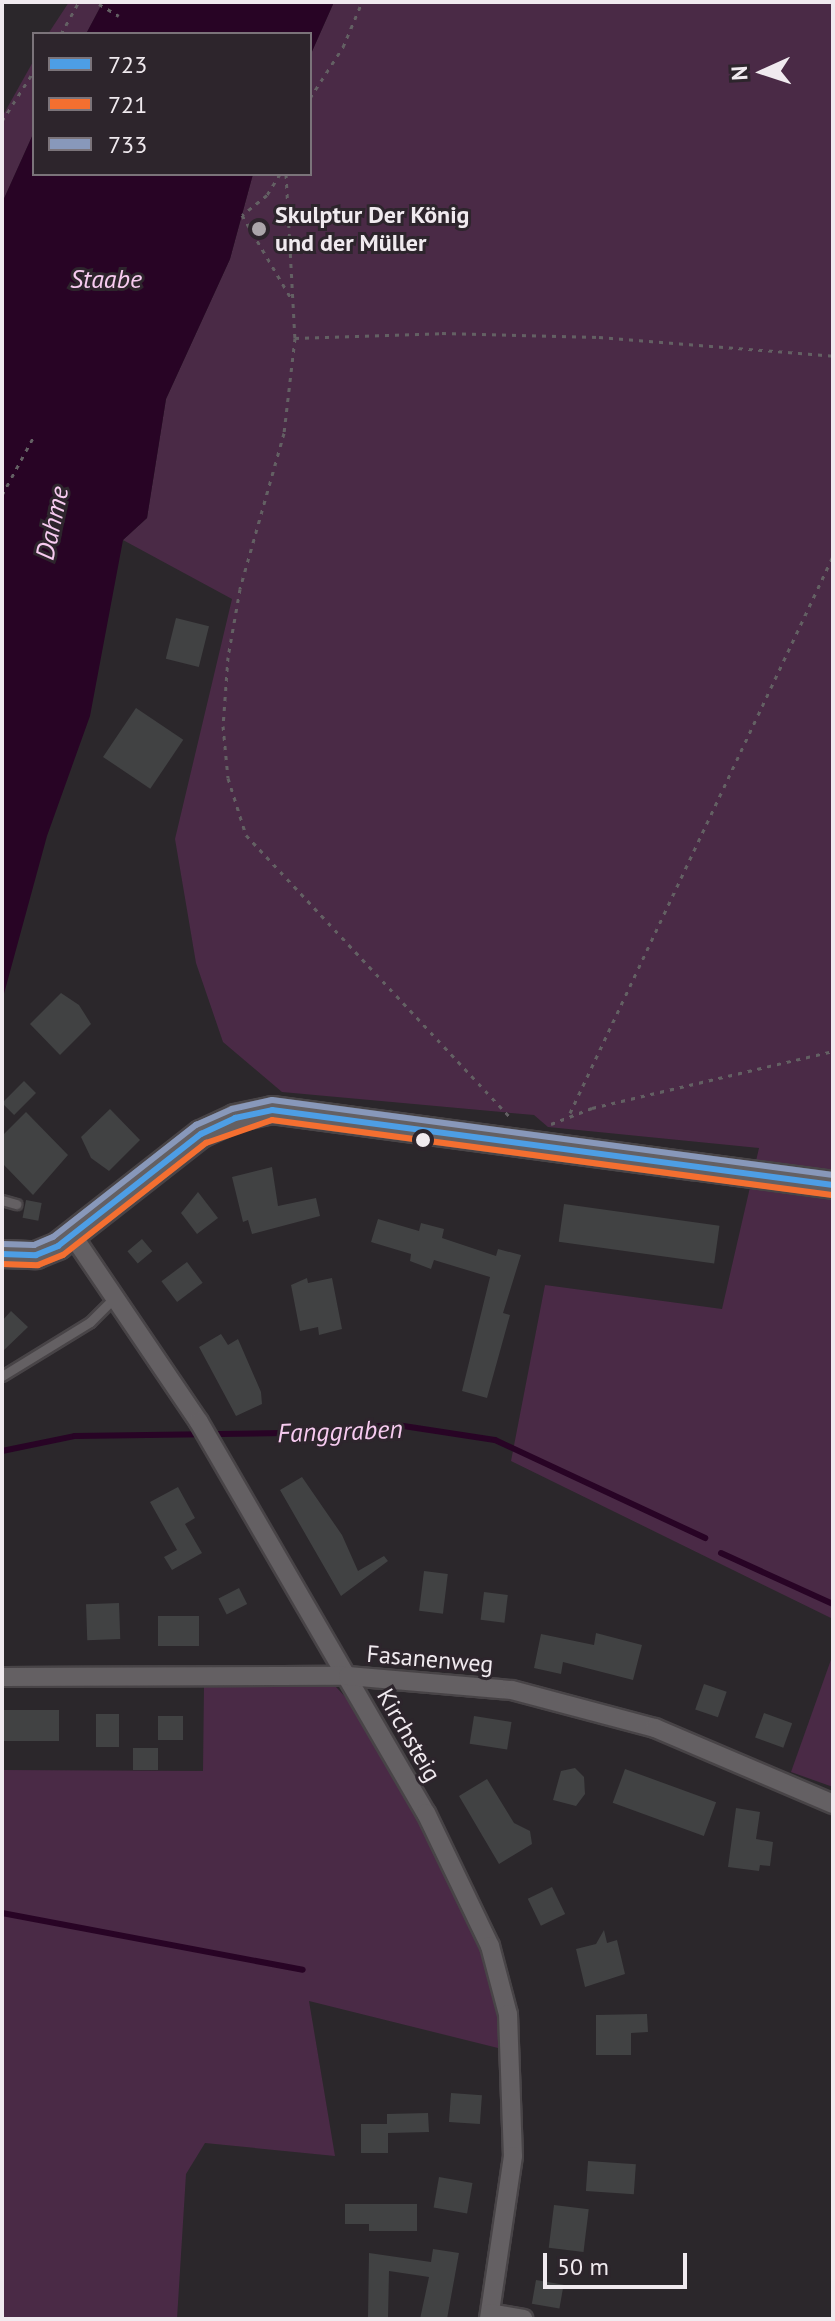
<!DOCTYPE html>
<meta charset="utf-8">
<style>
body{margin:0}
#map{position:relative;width:835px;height:2321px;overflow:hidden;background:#2b272b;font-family:"PT Sans",sans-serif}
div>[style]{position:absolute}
.green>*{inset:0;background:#4a2a46}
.water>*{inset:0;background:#280425}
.stream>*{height:6px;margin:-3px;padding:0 3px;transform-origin:3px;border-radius:3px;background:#280425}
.building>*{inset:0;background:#414243;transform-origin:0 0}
.path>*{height:3px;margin-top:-1.5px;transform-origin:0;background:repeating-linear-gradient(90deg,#636063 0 4px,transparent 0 10px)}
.roads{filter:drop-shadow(2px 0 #484447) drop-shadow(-2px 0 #484447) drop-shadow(0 2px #484447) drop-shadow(0 -2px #484447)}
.lane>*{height:9px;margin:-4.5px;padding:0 4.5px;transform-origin:4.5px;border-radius:4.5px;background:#646063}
.street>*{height:18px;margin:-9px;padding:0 9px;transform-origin:9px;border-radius:9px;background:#646063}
.secondary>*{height:26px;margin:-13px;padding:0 13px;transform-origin:13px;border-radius:13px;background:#646063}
.bus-1>*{height:6px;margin:-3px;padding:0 3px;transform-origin:3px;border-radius:3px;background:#4d9ee5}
.bus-2>*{height:6px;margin:-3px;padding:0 3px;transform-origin:3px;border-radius:3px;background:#f46f30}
.bus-3>*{height:6px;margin:-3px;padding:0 3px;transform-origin:3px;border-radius:3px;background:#8898ba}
.dots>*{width:22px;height:22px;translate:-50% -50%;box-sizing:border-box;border:4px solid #2d252c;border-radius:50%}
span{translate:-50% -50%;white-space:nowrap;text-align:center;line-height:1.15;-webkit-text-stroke:6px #2d252c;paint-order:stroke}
.poi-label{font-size:24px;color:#f0eaef;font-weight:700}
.left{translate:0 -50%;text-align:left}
.street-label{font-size:24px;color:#f0eaef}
.water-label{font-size:26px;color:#f7cbf0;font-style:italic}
.frame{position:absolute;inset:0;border:4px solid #f0eaef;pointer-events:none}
.legend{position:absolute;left:32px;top:32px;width:280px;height:144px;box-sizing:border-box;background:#2d252c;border:2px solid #7b747a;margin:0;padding:10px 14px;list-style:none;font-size:24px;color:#f0eaef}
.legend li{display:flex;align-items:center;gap:16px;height:40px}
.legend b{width:40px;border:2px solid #7b747a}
.north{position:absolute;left:723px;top:32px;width:80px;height:80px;-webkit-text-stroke:6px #2d252c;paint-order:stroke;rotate:267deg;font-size:22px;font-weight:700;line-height:32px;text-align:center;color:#f0eaef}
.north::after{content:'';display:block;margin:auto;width:28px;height:36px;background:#f0eaef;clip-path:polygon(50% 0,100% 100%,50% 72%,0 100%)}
.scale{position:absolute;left:543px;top:2253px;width:144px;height:36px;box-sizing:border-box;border:4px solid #f0eaef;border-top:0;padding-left:10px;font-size:24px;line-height:28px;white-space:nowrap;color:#f0eaef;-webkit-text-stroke:6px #2d252c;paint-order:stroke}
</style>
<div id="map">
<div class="green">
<i style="clip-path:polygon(69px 2px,103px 2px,86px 34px,48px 34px)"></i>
<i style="clip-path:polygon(334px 2px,833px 2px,833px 1619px,511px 1461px,545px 1285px,722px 1309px,759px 1148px,548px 1127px,534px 1115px,282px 1092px,223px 1042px,196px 963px,175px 839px,232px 599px,123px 540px,147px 518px,166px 399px,230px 259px,253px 174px,310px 174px,310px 56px)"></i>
<i style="clip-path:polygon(34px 60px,34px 132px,2px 203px,2px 117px)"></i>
<i style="clip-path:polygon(833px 1654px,833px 1787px,791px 1772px)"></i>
<i style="clip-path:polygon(204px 1685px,336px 1687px,352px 1704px,435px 1848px,471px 1922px,495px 1990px,506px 2050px,309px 2001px,335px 2156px,205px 2143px,186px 2174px,177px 2319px,2px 2319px,2px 1770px,203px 1771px)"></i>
</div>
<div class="water">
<i style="clip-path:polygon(103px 2px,334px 2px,310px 56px,310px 34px,86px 34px)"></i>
<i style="clip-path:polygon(34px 132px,34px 174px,253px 174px,230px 259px,166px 399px,147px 518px,123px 540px,90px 716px,47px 836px,2px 1001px,2px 203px)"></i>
</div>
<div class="stream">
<i style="left:2px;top:1451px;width:75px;rotate:-11.6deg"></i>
<i style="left:75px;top:1436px;width:209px;rotate:-0.8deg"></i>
<i style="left:284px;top:1433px;width:113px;rotate:-4deg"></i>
<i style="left:397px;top:1425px;width:99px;rotate:8.7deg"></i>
<i style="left:495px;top:1440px;width:232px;rotate:25deg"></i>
<i style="left:721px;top:1553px;width:123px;rotate:24.5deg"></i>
<i style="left:2px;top:1913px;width:306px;rotate:10.7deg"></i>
</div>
<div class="building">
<i style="left:176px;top:618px;width:34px;height:42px;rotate:14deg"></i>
<i style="left:136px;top:708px;width:57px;height:59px;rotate:34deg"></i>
<i style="clip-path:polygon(61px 993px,79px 1005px,91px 1024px,60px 1055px,30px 1024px)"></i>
<i style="left:24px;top:1081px;width:17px;height:31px;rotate:45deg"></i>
<i style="clip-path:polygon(110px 1109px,140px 1140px,109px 1171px,91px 1158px,81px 1137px)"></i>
<i style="clip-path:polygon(26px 1112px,68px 1155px,33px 1195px,2px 1163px,2px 1136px)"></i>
<i style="clip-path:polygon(272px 1167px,278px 1206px,316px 1198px,320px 1216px,252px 1234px,248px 1220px,243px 1222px,232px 1177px)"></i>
<i style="clip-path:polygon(198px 1192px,218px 1218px,197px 1234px,181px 1213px)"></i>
<i style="left:26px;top:1200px;width:16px;height:18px;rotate:11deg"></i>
<i style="left:564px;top:1204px;width:157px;height:38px;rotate:8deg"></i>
<i style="clip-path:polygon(378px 1219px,419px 1231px,421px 1223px,444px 1229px,442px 1238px,496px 1256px,498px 1249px,521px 1255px,503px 1313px,510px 1315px,487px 1398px,462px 1391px,490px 1277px,434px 1260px,431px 1269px,410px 1261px,411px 1254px,371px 1242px)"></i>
<i style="left:142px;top:1239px;width:16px;height:19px;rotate:50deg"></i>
<i style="left:187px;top:1262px;width:26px;height:32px;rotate:53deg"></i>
<i style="clip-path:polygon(307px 1278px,308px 1283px,332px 1278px,342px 1329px,319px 1335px,318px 1327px,300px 1331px,291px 1285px)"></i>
<i style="clip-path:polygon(11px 1311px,28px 1327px,2px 1352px,2px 1321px)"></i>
<i style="clip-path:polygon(221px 1334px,228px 1345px,238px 1339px,261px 1392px,262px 1404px,236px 1416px,199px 1347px)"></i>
<i style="clip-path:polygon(302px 1477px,342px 1535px,358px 1571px,384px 1556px,388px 1561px,341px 1596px,280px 1490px)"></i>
<i style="clip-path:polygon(178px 1487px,195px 1518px,185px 1524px,202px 1553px,172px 1570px,164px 1557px,177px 1550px,150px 1502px)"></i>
<i style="left:424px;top:1571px;width:24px;height:40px;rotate:7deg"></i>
<i style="left:239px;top:1588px;width:18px;height:23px;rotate:63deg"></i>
<i style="left:484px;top:1592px;width:24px;height:28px;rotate:7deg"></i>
<i style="left:119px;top:1603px;width:36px;height:33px;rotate:88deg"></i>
<i style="left:158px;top:1616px;width:41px;height:30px"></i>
<i style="clip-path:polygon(596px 1633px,642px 1645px,633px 1680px,563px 1662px,561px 1674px,534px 1668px,541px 1634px,594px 1645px)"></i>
<i style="left:704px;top:1684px;width:24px;height:27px;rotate:19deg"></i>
<i style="left:2px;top:1710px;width:57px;height:31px"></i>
<i style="left:764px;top:1713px;width:30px;height:26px;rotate:20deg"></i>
<i style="left:96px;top:1714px;width:23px;height:33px"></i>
<i style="left:158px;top:1716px;width:25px;height:24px"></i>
<i style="left:474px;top:1716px;width:38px;height:28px;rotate:9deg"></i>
<i style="left:133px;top:1748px;width:25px;height:22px"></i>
<i style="clip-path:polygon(575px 1768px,584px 1777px,585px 1794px,576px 1806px,553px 1800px,561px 1771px)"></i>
<i style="left:625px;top:1769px;width:97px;height:36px;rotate:20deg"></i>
<i style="clip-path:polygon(487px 1779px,514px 1823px,530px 1831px,532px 1844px,499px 1864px,459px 1796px)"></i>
<i style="clip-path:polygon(736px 1808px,760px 1812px,756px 1839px,773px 1842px,770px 1866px,760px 1865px,759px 1871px,728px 1867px)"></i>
<i style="left:552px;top:1887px;width:30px;height:27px;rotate:64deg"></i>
<i style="clip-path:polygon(604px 1930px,607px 1943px,617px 1940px,625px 1974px,585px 1987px,576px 1949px,596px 1944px)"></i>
<i style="clip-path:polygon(647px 2014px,648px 2032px,631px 2033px,631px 2055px,596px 2055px,596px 2015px)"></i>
<i style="left:451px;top:2093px;width:31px;height:29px;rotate:4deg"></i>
<i style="clip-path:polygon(428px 2113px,429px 2132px,388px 2133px,388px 2153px,361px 2153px,361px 2124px,387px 2124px,387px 2114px)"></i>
<i style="left:588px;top:2161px;width:48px;height:30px;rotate:4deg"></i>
<i style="left:439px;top:2177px;width:34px;height:31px;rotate:10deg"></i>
<i style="clip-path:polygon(345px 2204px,417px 2204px,417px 2231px,369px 2231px,369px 2224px,345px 2224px)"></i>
<i style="left:554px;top:2205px;width:35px;height:43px;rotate:7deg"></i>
<i style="clip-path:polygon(433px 2249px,459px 2253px,447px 2319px,420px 2319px,429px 2277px,389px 2271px,388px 2317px,368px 2317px,369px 2253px,431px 2262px)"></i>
<i style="left:536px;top:2280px;width:28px;height:24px;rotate:10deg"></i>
</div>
<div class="path">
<i style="left:99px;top:4px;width:23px;rotate:31deg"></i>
<i style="left:61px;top:34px;width:37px;rotate:-61deg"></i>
<i style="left:310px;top:98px;width:61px;rotate:-57.1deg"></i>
<i style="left:343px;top:47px;width:49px;rotate:-67.1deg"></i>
<i style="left:2px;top:121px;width:59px;rotate:-57.4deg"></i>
<i style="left:280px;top:174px;width:25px;rotate:122deg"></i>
<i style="left:267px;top:195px;width:32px;rotate:141deg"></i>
<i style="left:242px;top:215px;width:99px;rotate:59.5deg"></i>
<i style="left:286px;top:174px;width:164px;rotate:86.9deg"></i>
<i style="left:295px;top:338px;width:96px;rotate:96.6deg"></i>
<i style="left:284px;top:433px;width:162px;rotate:105.8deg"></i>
<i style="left:240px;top:589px;width:69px;rotate:100deg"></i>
<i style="left:228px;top:657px;width:69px;rotate:94.1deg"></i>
<i style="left:223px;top:726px;width:52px;rotate:84.5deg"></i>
<i style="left:228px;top:778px;width:60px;rotate:72.5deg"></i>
<i style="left:246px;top:835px;width:386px;rotate:46.9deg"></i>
<i style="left:295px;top:338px;width:147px;rotate:-1.9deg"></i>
<i style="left:442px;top:333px;width:157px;rotate:1.5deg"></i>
<i style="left:599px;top:337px;width:235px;rotate:4.6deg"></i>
<i style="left:2px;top:495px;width:67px;rotate:-61.5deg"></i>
<i style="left:570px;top:1113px;width:616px;rotate:-64.72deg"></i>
<i style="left:551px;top:1124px;width:44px;rotate:-21.3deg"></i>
<i style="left:592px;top:1108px;width:248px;rotate:-13.3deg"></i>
</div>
<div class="roads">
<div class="lane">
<i style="left:2px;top:1200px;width:15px;rotate:16deg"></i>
<i style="left:2px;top:1376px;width:103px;rotate:-31.5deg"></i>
<i style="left:90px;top:1322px;width:37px;rotate:-45deg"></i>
</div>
<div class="street">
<i style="left:73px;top:1236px;width:225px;rotate:55.9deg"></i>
<i style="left:199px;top:1422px;width:452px;rotate:59.9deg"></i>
<i style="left:426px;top:1813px;width:148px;rotate:64.3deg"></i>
<i style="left:490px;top:1946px;width:70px;rotate:75.2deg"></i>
<i style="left:508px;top:2014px;width:142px;rotate:88deg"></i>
<i style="left:513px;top:2156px;width:165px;rotate:98.4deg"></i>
<i style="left:2px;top:1677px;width:346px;rotate:-0.2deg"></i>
<i style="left:348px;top:1676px;width:165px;rotate:4.9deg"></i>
<i style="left:512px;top:1690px;width:148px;rotate:14.9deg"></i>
<i style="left:655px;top:1728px;width:194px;rotate:23.1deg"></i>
<i style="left:490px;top:2313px;width:34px;rotate:10deg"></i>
</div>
<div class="secondary">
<i style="left:2px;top:1254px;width:34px;rotate:2deg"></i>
<i style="left:36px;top:1255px;width:24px;rotate:-22deg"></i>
<i style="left:58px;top:1246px;width:182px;rotate:-38.1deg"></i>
<i style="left:201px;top:1134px;width:38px;rotate:-25deg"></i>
<i style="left:235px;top:1118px;width:38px;rotate:-12deg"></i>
<i style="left:272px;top:1110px;width:566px;rotate:7.61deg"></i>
</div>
</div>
<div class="bus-1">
<i style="left:2px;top:1254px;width:34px;rotate:2deg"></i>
<i style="left:36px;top:1255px;width:24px;rotate:-22deg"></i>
<i style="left:58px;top:1246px;width:182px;rotate:-38.1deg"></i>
<i style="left:201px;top:1134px;width:38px;rotate:-25deg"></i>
<i style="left:235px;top:1118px;width:38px;rotate:-12deg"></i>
<i style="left:272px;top:1110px;width:566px;rotate:7.61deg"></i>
</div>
<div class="bus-2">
<i style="left:2px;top:1264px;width:36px;rotate:2deg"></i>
<i style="left:38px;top:1265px;width:27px;rotate:-22deg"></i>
<i style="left:63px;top:1255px;width:182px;rotate:-38.1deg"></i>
<i style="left:206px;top:1143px;width:70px;rotate:-19.2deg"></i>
<i style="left:272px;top:1120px;width:565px;rotate:7.63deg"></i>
</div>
<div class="bus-3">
<i style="left:2px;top:1244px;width:32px;rotate:2deg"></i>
<i style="left:34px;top:1245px;width:21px;rotate:-23deg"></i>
<i style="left:53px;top:1237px;width:182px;rotate:-38.1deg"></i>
<i style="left:196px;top:1125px;width:39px;rotate:-24deg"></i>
<i style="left:232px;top:1109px;width:41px;rotate:-12.7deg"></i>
<i style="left:272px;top:1100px;width:566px;rotate:7.61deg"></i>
</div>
<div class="dots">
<i style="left:259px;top:229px;background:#aba6aa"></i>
<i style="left:423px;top:1140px;background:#f0eaef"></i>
</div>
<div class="poi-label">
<span class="left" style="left:275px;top:229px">Skulptur Der König<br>und der Müller</span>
</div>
<div class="street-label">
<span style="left:430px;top:1659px;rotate:5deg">Fasanenweg</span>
<span style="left:409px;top:1735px;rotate:60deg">Kirchsteig</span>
</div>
<div class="water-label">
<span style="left:106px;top:279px">Staabe</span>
<span style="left:52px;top:523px;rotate:-78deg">Dahme</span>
<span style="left:340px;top:1431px;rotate:-2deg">Fanggraben</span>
</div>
<div class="frame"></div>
<ul class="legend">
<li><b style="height:10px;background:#4d9ee5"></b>723</li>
<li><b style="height:10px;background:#f46f30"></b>721</li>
<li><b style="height:10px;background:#8898ba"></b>733</li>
</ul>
<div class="north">N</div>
<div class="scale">50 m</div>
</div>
